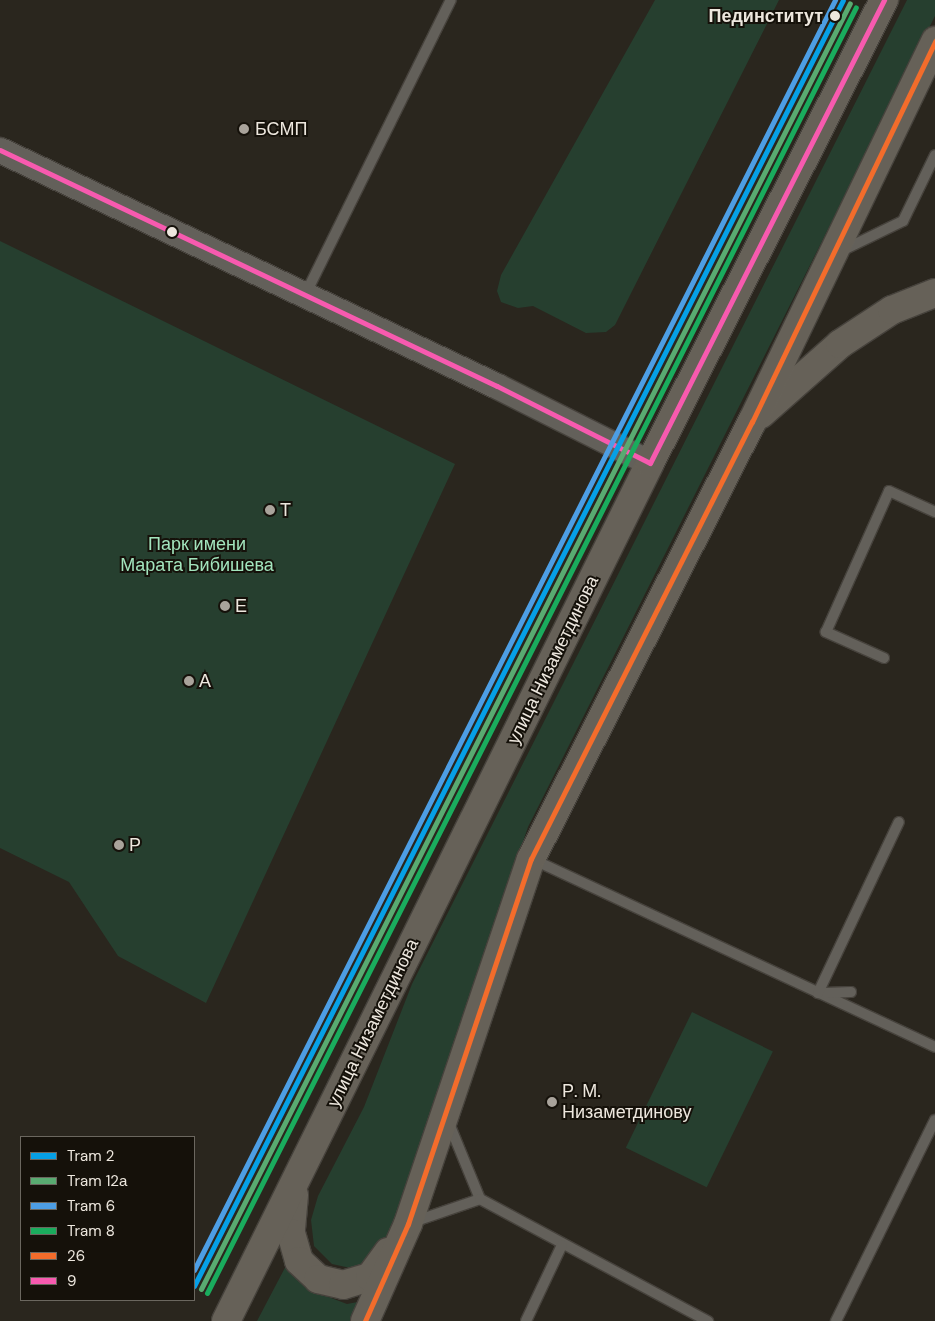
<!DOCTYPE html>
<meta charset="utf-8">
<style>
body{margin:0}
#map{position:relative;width:935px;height:1321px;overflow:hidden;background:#2a261e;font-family:"DM Sans",sans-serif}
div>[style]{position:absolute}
.green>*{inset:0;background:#263f2f;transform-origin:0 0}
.roads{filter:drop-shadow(1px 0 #46423c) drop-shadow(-1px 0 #46423c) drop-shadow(0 1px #46423c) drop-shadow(0 -1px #46423c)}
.service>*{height:10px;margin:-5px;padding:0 5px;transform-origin:5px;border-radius:5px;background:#63605a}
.tertiary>*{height:25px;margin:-12.5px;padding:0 12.5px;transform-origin:12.5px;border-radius:12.5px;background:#63605a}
.primary>*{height:28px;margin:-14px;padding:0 14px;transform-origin:14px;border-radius:14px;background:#666158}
.bus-1>*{height:5px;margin:-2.5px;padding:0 2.5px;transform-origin:2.5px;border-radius:2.5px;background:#f36c2b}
.bus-2>*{height:5px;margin:-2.5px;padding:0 2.5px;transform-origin:2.5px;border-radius:2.5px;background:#f75aaf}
.tram-1>*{height:5px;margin:-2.5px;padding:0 2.5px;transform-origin:2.5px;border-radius:2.5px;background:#06a0e6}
.tram-2>*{height:5px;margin:-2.5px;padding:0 2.5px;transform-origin:2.5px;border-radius:2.5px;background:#59ab71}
.tram-3>*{height:5px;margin:-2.5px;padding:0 2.5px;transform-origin:2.5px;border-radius:2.5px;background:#4d9ee5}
.tram-4>*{height:5px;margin:-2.5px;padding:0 2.5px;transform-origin:2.5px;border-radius:2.5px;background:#1aac5d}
.dots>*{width:14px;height:14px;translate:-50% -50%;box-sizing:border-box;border:2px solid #15110a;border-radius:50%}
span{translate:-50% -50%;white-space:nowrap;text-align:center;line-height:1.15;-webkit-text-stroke:4px #15110a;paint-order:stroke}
.stop-label{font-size:18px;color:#ede7de;font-weight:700}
.right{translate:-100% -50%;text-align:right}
.poi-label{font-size:18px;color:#ede7de}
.left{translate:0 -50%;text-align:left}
.park-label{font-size:18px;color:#a2e4bd}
.street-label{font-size:18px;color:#ede7de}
.legend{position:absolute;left:20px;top:1136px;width:175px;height:165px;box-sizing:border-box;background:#15110a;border:1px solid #6b675f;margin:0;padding:6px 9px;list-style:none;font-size:15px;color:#ede7de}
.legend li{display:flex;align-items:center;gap:10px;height:25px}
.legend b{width:25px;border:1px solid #6b675f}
</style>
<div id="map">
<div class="green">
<i style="clip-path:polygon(655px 0,779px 0,615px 325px,606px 332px,586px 333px,533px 306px,518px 308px,501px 302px,497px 291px,501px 275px)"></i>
<i style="clip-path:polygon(907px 0,935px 0,935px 16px,528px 827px,388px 1240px,380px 1254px,355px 1269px,332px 1264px,314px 1246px,311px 1220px,318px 1196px,364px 1107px,412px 984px)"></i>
<i style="clip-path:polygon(0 241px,455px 464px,206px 1003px,118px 956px,69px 882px,0 848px)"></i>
<i style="left:692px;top:1012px;width:90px;height:151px;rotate:26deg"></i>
<i style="clip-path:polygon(288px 1262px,318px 1293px,347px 1304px,363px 1301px,355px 1321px,257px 1321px)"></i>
</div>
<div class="roads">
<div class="service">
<i style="left:839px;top:252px;width:71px;rotate:-25.8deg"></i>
<i style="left:903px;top:221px;width:73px;rotate:-64.1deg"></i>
<i style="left:305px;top:295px;width:329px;rotate:-63.7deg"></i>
<i style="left:884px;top:658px;width:64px;rotate:-155.9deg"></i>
<i style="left:826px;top:632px;width:154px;rotate:-65.9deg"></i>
<i style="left:889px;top:491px;width:51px;rotate:24.5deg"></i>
<i style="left:532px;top:859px;width:445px;rotate:25deg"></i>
<i style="left:851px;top:992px;width:33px;rotate:178deg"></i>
<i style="left:818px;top:993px;width:189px;rotate:-64.7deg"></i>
<i style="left:448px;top:1121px;width:84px;rotate:67.7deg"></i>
<i style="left:413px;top:1222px;width:71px;rotate:-18.9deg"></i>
<i style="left:480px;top:1199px;width:259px;rotate:28.2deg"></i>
<i style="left:526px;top:1321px;width:84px;rotate:-64.7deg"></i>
<i style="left:836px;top:1321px;width:224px;rotate:-63.8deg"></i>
</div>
<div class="tertiary">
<i style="left:0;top:150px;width:550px;rotate:25.4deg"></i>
<i style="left:497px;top:386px;width:171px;rotate:26.7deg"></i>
</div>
<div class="primary">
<i style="left:761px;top:414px;width:106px;rotate:-41.5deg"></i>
<i style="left:840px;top:344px;width:62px;rotate:-33.2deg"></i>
<i style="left:892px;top:310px;width:46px;rotate:-21.6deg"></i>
<i style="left:294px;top:1195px;width:38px;rotate:95deg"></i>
<i style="left:291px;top:1233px;width:29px;rotate:74deg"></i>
<i style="left:299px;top:1261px;width:26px;rotate:43deg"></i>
<i style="left:318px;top:1279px;width:26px;rotate:13deg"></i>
<i style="left:343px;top:1285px;width:28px;rotate:-17deg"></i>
<i style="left:370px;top:1277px;width:31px;rotate:-54deg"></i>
<i style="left:226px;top:1321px;width:957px;rotate:-63.7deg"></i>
<i style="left:650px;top:463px;width:519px;rotate:-63.19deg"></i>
<i style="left:365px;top:1321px;width:106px;rotate:-66.1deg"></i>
<i style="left:408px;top:1224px;width:385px;rotate:-71.4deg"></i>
<i style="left:531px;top:859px;width:490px;rotate:-63.2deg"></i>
<i style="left:752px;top:422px;width:423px;rotate:-64.3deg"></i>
</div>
</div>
<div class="bus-1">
<i style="left:365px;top:1321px;width:106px;rotate:-66.1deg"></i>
<i style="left:408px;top:1224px;width:385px;rotate:-71.4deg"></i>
<i style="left:531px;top:859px;width:490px;rotate:-63.2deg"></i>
<i style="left:752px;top:422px;width:423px;rotate:-64.3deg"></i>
</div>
<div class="bus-2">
<i style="left:0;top:150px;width:550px;rotate:25.4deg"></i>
<i style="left:497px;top:386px;width:171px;rotate:26.7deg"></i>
<i style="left:650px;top:463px;width:519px;rotate:-63.19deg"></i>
</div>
<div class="tram-1">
<i style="left:194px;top:1286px;width:1440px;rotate:-63.22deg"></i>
</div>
<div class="tram-2">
<i style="left:201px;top:1289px;width:1440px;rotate:-63.22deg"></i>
</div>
<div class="tram-3">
<i style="left:194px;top:1270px;width:1423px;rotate:-63.22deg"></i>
</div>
<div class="tram-4">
<i style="left:207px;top:1293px;width:1440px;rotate:-63.22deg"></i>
</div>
<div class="dots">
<i style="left:835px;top:16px;background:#ede7de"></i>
<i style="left:244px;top:129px;background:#a9a39b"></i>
<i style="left:172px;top:232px;background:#ede7de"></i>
<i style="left:270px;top:510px;background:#a9a39b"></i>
<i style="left:225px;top:606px;background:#a9a39b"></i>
<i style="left:189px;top:681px;background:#a9a39b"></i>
<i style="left:119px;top:845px;background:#a9a39b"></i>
<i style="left:552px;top:1102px;background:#a9a39b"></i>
</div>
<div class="stop-label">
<span class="right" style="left:823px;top:16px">Пединститут</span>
</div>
<div class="poi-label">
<span class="left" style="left:255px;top:129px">БСМП</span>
<span class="left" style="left:280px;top:510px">Т</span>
<span class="left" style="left:235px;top:606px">Е</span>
<span class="left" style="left:199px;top:681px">А</span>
<span class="left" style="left:129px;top:845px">Р</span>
<span class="left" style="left:562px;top:1102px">Р. М.<br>Низаметдинову</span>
</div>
<div class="park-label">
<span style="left:197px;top:555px">Парк имени<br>Марата Бибишева</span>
</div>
<div class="street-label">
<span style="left:553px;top:660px;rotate:-64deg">улица Низаметдинова</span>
<span style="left:373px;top:1023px;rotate:-64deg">улица Низаметдинова</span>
</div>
<ul class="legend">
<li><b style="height:6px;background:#06a0e6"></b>Tram 2</li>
<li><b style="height:6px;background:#59ab71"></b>Tram 12а</li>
<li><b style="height:6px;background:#4d9ee5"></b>Tram 6</li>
<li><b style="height:6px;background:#1aac5d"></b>Tram 8</li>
<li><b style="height:6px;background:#f36c2b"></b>26</li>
<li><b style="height:6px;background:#f75aaf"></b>9</li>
</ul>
</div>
